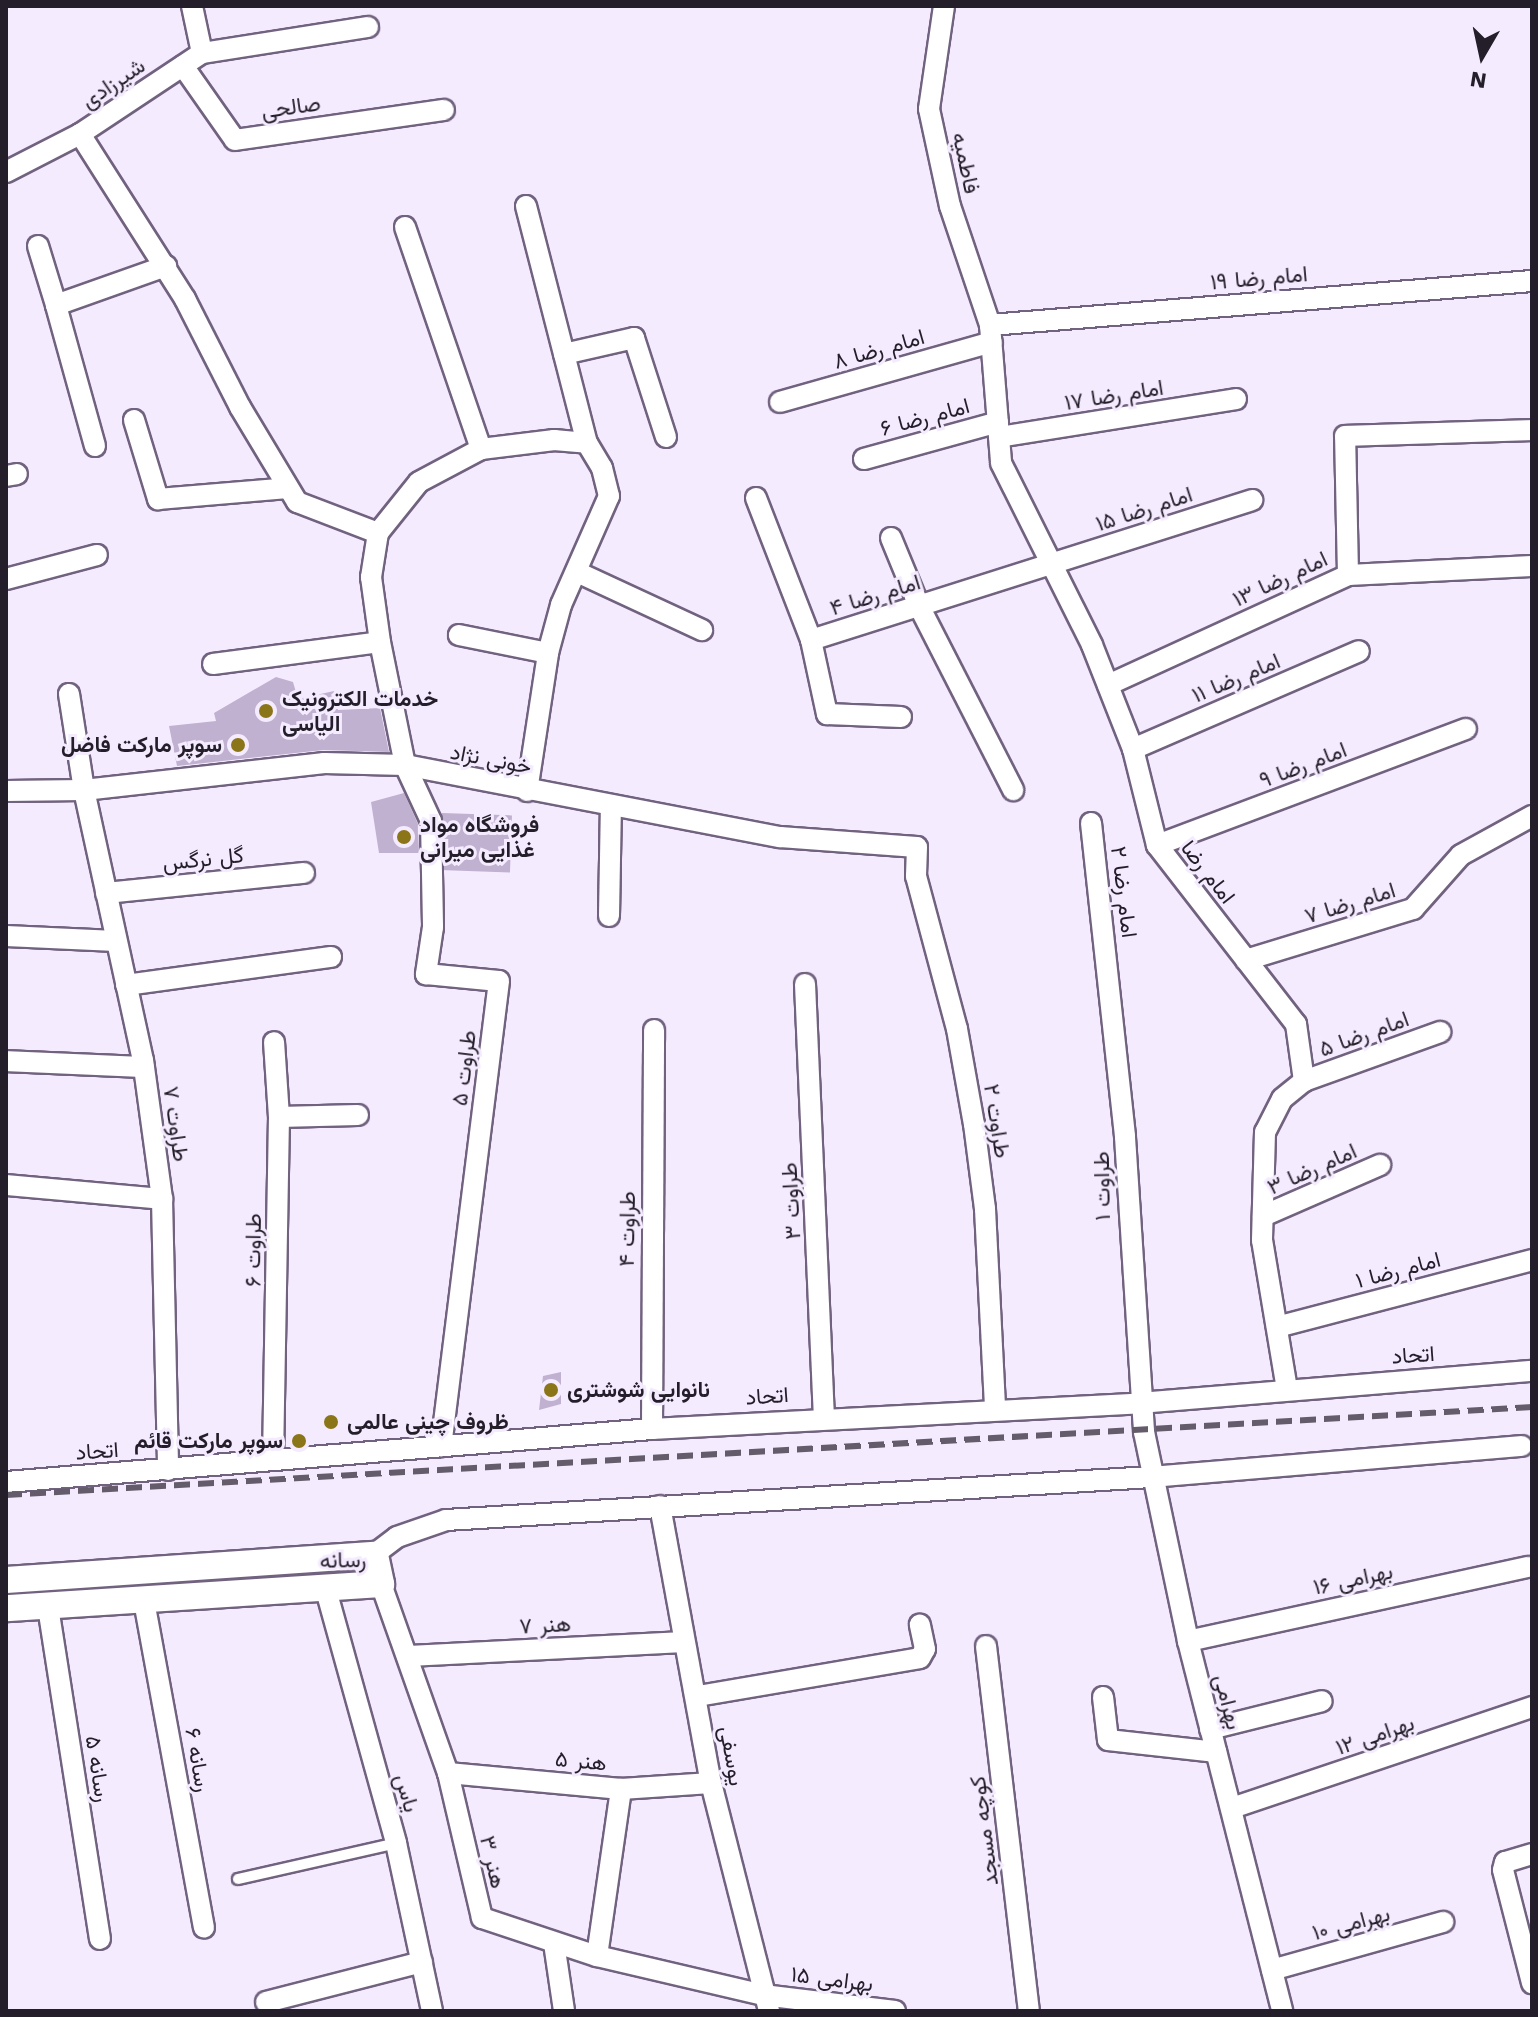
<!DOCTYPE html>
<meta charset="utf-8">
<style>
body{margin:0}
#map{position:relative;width:1538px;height:2017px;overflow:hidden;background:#f5ebff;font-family:"Work Sans",Vazirmatn,sans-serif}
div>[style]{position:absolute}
.building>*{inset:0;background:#c0b1d0;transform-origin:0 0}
.roads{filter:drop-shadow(2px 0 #71627f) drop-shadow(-2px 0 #71627f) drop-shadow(0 2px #71627f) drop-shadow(0 -2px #71627f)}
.service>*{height:10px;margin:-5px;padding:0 5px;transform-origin:5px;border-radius:5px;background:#fff}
.minor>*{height:20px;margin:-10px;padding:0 10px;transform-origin:10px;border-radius:10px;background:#fff}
.tertiary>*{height:26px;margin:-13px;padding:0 13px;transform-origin:13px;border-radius:13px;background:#fff}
.rail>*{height:6px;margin-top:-3px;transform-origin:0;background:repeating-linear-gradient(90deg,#645c6b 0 16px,transparent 0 24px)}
.dots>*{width:22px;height:22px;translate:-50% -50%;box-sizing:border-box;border:4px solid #f5ebff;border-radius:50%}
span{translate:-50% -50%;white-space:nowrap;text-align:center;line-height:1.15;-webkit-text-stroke:6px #f5ebff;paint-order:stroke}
.street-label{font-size:22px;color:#241e2a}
.poi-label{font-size:22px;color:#241e2a;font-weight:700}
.left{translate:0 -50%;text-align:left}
.right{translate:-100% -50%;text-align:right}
.frame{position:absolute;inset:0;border:8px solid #241e2a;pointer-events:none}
.north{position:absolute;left:1442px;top:16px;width:80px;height:80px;-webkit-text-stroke:6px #f5ebff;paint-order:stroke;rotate:189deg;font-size:22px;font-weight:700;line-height:32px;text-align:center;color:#241e2a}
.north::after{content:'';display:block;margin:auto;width:28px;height:36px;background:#241e2a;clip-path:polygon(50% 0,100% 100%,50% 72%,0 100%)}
</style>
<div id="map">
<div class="building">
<i style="clip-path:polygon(276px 677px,293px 682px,298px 699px,334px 691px,338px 710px,380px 708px,389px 752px,323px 750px,177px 766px,169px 726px,216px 721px,214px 713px)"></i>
<i style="clip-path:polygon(404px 793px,418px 824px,419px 853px,379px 853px,371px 802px)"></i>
<i style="left:442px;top:813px;width:70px;height:57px;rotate:2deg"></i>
<i style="clip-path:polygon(561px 1372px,561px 1404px,539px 1410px,543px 1376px)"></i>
</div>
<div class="roads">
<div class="service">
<i style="left:238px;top:1879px;width:162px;rotate:-12.8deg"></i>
</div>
<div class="minor">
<i style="left:192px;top:6px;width:48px;rotate:78deg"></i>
<i style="left:944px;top:6px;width:104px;rotate:98.3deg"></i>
<i style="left:929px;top:109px;width:99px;rotate:77.8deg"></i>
<i style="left:950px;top:206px;width:126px;rotate:71.4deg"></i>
<i style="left:990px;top:325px;width:138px;rotate:85.4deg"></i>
<i style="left:1001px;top:463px;width:203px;rotate:63.4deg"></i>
<i style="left:1092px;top:645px;width:112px;rotate:68.5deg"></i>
<i style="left:1133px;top:749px;width:99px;rotate:76deg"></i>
<i style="left:1157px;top:845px;width:227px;rotate:52.2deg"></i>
<i style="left:1296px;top:1024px;width:58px;rotate:82deg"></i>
<i style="left:1304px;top:1081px;width:28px;rotate:141deg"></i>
<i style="left:1282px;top:1099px;width:37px;rotate:117deg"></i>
<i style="left:1265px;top:1132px;width:108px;rotate:91.6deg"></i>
<i style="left:1262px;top:1240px;width:151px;rotate:80.5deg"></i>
<i style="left:183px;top:66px;width:90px;rotate:54.9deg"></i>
<i style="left:235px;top:140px;width:211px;rotate:-8.2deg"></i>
<i style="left:80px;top:134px;width:196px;rotate:57.5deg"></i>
<i style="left:185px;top:299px;width:121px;rotate:63deg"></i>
<i style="left:240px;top:407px;width:111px;rotate:59deg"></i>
<i style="left:297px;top:502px;width:87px;rotate:20.9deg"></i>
<i style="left:378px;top:533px;width:45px;rotate:99deg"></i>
<i style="left:371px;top:577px;width:66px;rotate:82.1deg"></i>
<i style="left:380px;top:642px;width:126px;rotate:78.5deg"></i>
<i style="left:405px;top:765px;width:62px;rotate:65.1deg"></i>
<i style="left:431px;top:821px;width:106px;rotate:88.9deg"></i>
<i style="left:433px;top:927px;width:48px;rotate:98.5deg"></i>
<i style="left:426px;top:974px;width:73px;rotate:5.5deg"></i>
<i style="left:499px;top:981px;width:469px;rotate:97.1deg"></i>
<i style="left:6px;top:172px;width:83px;rotate:-27.2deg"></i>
<i style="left:80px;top:134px;width:146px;rotate:-33.6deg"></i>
<i style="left:202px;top:53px;width:168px;rotate:-8.9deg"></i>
<i style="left:526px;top:206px;width:245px;rotate:75.6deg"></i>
<i style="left:405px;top:227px;width:235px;rotate:71.1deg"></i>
<i style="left:38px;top:246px;width:62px;rotate:73deg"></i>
<i style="left:990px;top:325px;width:544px;rotate:-4.64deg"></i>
<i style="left:564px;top:354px;width:72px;rotate:-12.9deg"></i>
<i style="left:634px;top:338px;width:104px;rotate:72.1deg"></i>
<i style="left:780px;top:402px;width:220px;rotate:-15.8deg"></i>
<i style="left:134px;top:420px;width:83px;rotate:73.1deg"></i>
<i style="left:158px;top:499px;width:130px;rotate:-4.8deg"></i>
<i style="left:999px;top:437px;width:240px;rotate:-9.1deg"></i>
<i style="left:95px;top:446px;width:146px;rotate:-105.5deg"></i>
<i style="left:56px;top:305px;width:117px;rotate:-19.5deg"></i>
<i style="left:864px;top:459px;width:139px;rotate:-15.4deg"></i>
<i style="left:6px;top:476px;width:11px;rotate:-10deg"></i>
<i style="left:756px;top:498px;width:152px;rotate:68.8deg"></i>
<i style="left:811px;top:640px;width:463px;rotate:-17.6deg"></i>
<i style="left:378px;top:533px;width:65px;rotate:-51.2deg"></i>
<i style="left:419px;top:482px;width:70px;rotate:-28deg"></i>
<i style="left:481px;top:449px;width:74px;rotate:-7deg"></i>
<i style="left:554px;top:440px;width:33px;rotate:5deg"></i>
<i style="left:587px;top:443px;width:29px;rotate:59deg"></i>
<i style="left:602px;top:468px;width:29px;rotate:76deg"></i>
<i style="left:609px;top:496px;width:119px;rotate:113.8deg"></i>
<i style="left:561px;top:605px;width:50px;rotate:105.2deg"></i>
<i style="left:548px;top:653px;width:91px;rotate:-168.6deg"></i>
<i style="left:891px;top:538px;width:74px;rotate:67.6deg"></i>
<i style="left:919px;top:606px;width:207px;rotate:62.9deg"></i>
<i style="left:577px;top:572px;width:138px;rotate:24.9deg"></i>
<i style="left:1348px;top:575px;width:139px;rotate:-91.2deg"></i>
<i style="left:1345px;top:436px;width:187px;rotate:-1.8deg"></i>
<i style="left:6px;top:579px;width:94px;rotate:-14.8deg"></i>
<i style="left:811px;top:640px;width:76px;rotate:77.8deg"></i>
<i style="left:827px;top:714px;width:74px;rotate:2.3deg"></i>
<i style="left:213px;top:664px;width:168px;rotate:-7.5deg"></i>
<i style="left:1108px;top:685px;width:264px;rotate:-24.6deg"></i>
<i style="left:1348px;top:575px;width:184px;rotate:-2.8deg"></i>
<i style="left:69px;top:694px;width:97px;rotate:81.1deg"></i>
<i style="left:84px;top:790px;width:276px;rotate:77.7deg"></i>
<i style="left:143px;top:1060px;width:140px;rotate:82.2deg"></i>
<i style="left:162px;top:1199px;width:271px;rotate:88.7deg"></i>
<i style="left:1133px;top:749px;width:246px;rotate:-23.4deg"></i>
<i style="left:6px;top:791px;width:78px;rotate:-0.7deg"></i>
<i style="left:84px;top:790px;width:242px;rotate:-6.4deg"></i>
<i style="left:324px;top:763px;width:81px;rotate:1.4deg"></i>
<i style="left:405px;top:765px;width:382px;rotate:10.9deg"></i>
<i style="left:780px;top:837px;width:137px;rotate:4.2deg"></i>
<i style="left:917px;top:847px;width:29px;rotate:92deg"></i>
<i style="left:916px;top:876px;width:158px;rotate:75deg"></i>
<i style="left:957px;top:1029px;width:97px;rotate:79.9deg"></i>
<i style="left:974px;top:1124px;width:86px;rotate:82.6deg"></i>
<i style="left:985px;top:1209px;width:199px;rotate:87.1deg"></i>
<i style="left:527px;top:791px;width:140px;rotate:-81.3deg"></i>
<i style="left:1091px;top:823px;width:316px;rotate:83.8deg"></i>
<i style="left:1125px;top:1137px;width:296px;rotate:86.3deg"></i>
<i style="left:1144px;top:1432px;width:214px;rotate:78.1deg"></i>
<i style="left:1188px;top:1641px;width:382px;rotate:75.7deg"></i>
<i style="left:1157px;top:845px;width:330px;rotate:-20.6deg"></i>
<i style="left:106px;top:893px;width:199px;rotate:-5.8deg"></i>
<i style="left:609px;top:916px;width:111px;rotate:-89deg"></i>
<i style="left:6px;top:936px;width:110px;rotate:2.6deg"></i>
<i style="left:1246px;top:960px;width:175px;rotate:-17deg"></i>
<i style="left:1413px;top:909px;width:72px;rotate:-48.4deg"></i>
<i style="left:1461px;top:855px;width:81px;rotate:-28.8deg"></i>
<i style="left:805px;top:984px;width:432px;rotate:87.5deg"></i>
<i style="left:126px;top:985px;width:207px;rotate:-7.8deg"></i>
<i style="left:6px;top:1061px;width:138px;rotate:2.5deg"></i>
<i style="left:1304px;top:1081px;width:145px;rotate:-19.8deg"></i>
<i style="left:279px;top:1117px;width:79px;rotate:-1.5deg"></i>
<i style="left:6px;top:1185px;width:157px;rotate:5.1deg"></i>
<i style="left:1263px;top:1216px;width:128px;rotate:-23.6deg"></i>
<i style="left:1277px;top:1327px;width:264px;rotate:-14.7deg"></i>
<i style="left:652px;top:1429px;width:399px;rotate:-89.7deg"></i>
<i style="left:273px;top:1460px;width:343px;rotate:-89deg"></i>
<i style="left:279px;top:1117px;width:75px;rotate:-93.8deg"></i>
<i style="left:6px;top:1482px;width:648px;rotate:-4.69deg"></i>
<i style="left:652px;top:1429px;width:489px;rotate:-3deg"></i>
<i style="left:1140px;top:1403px;width:393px;rotate:-4.7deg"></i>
<i style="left:660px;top:1506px;width:282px;rotate:79.6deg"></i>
<i style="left:711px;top:1783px;width:235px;rotate:75.7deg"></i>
<i style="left:372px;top:1556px;width:31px;rotate:-37deg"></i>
<i style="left:397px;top:1537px;width:52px;rotate:-19.1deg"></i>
<i style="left:446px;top:1520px;width:707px;rotate:-3.49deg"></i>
<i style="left:1152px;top:1477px;width:371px;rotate:-4.8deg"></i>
<i style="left:381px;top:1584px;width:201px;rotate:70.5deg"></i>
<i style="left:448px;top:1773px;width:149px;rotate:76.8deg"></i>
<i style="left:482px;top:1918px;width:121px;rotate:18.3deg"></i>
<i style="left:597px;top:1956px;width:171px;rotate:13.2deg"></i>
<i style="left:763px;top:1995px;width:133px;rotate:6.9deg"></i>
<i style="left:326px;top:1590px;width:263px;rotate:74.5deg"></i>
<i style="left:396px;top:1843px;width:172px;rotate:77.9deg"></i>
<i style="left:144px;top:1601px;width:332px;rotate:79.6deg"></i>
<i style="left:48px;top:1607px;width:336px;rotate:81.1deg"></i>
<i style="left:1188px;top:1641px;width:348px;rotate:-12.3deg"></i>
<i style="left:986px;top:1646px;width:368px;rotate:83.3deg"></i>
<i style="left:409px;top:1656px;width:275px;rotate:-2.9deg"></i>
<i style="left:698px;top:1696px;width:225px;rotate:-9.7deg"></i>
<i style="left:920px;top:1658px;width:10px;rotate:-61deg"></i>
<i style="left:925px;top:1649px;width:25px;rotate:-102deg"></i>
<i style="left:1103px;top:1697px;width:43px;rotate:83.4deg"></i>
<i style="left:1108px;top:1740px;width:109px;rotate:6.3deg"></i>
<i style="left:1210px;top:1729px;width:115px;rotate:-14deg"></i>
<i style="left:448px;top:1773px;width:174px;rotate:5.3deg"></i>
<i style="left:621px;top:1789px;width:90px;rotate:-3.8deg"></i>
<i style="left:1232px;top:1808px;width:317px;rotate:-18.6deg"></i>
<i style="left:1532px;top:1854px;width:28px;rotate:163deg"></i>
<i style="left:1505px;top:1862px;width:8px;rotate:104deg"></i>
<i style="left:1503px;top:1870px;width:117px;rotate:75.6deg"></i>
<i style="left:554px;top:1943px;width:69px;rotate:81.6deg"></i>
<i style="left:597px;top:1956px;width:169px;rotate:-81.8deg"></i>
<i style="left:1272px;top:1970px;width:178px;rotate:-15.7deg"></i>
<i style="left:266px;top:2002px;width:161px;rotate:-14.4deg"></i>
</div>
<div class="tertiary">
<i style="left:6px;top:1580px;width:370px;rotate:-3.9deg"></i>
<i style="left:375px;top:1555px;width:30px;rotate:78deg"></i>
<i style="left:381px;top:1584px;width:376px;rotate:176.3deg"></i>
</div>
</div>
<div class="rail">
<i style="left:6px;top:1495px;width:1529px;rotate:-3.3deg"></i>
</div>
<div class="dots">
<i style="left:266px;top:711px;background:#8b7519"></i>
<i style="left:238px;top:745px;background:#8b7519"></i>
<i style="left:404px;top:837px;background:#8b7519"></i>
<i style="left:551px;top:1390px;background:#8b7519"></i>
<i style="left:331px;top:1422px;background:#8b7519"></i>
<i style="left:299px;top:1441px;background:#8b7519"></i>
</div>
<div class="street-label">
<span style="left:113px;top:83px;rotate:-34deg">شیرزادی</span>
<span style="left:291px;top:107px;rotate:-8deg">صالحی</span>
<span style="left:966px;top:163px;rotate:78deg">فاطمیه</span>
<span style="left:1259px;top:278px;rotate:-5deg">امام رضا ۱۹</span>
<span style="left:879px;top:349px;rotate:-16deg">امام رضا ۸</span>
<span style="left:1114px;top:395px;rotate:-9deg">امام رضا ۱۷</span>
<span style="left:925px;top:417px;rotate:-15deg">امام رضا ۶</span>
<span style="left:1144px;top:509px;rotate:-18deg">امام رضا ۱۵</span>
<span style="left:1280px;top:579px;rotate:-25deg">امام رضا ۱۳</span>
<span style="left:875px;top:595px;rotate:-17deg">امام رضا ۴</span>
<span style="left:1236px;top:678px;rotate:-23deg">امام رضا ۱۱</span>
<span style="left:491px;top:759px;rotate:11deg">خونی نژاد</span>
<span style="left:1303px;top:765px;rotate:-21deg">امام رضا ۹</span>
<span style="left:203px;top:859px;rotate:-6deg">گل نرگس</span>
<span style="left:1208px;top:872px;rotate:52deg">امام رضا</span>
<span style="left:1124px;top:892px;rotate:83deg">امام رضا ۲</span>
<span style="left:1350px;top:903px;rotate:-17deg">امام رضا ۷</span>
<span style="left:1364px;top:1034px;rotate:-20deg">امام رضا ۵</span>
<span style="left:464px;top:1068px;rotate:-83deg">طراوت ۵</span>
<span style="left:997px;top:1121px;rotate:81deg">طراوت ۲</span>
<span style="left:176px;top:1124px;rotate:82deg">طراوت ۷</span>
<span style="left:1312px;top:1169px;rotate:-24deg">امام رضا ۳</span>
<span style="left:1102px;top:1186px;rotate:-91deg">طراوت ۱</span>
<span style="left:791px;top:1201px;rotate:-93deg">طراوت ۳</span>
<span style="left:627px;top:1229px;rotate:-89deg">طراوت ۴</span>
<span style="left:253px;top:1250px;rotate:-89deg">طراوت ۶</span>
<span style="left:1398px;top:1270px;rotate:-15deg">امام رضا ۱</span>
<span style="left:1413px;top:1355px;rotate:-4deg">اتحاد</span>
<span style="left:767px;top:1396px;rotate:-4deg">اتحاد</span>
<span style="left:97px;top:1451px;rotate:-4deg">اتحاد</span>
<span style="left:343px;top:1560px;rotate:-1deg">رسانه</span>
<span style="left:1353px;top:1579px;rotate:-12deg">بهرامی ۱۶</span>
<span style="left:545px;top:1625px;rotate:-3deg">هنر ۷</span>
<span style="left:1228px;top:1702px;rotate:76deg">بهرامی</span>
<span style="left:1375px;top:1735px;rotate:-19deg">بهرامی ۱۲</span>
<span style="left:732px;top:1756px;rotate:80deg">یوسفی</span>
<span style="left:198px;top:1760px;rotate:80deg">رسانه ۶</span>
<span style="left:581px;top:1761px;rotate:5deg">هنر ۵</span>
<span style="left:98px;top:1769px;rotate:81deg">رسانه ۵</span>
<span style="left:407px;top:1793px;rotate:74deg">یاس</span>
<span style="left:984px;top:1831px;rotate:-97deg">کوچه مسجد</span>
<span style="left:493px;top:1862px;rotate:77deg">هنر ۳</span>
<span style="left:1351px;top:1923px;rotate:-15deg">بهرامی ۱۰</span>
<span style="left:832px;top:1979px;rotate:7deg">بهرامی ۱۵</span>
</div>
<div class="poi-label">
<span class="left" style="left:282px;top:711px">خدمات الکترونیک<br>الیاسی</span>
<span class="right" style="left:222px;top:745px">سوپر مارکت فاضل</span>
<span class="left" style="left:420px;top:837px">فروشگاه مواد<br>غذایی میرانی</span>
<span class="left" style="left:567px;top:1390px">نانوایی شوشتری</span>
<span class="left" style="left:347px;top:1422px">ظروف چینی عالمی</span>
<span class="right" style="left:283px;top:1441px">سوپر مارکت قائم</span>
</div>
<div class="frame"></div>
<div class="north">N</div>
</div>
